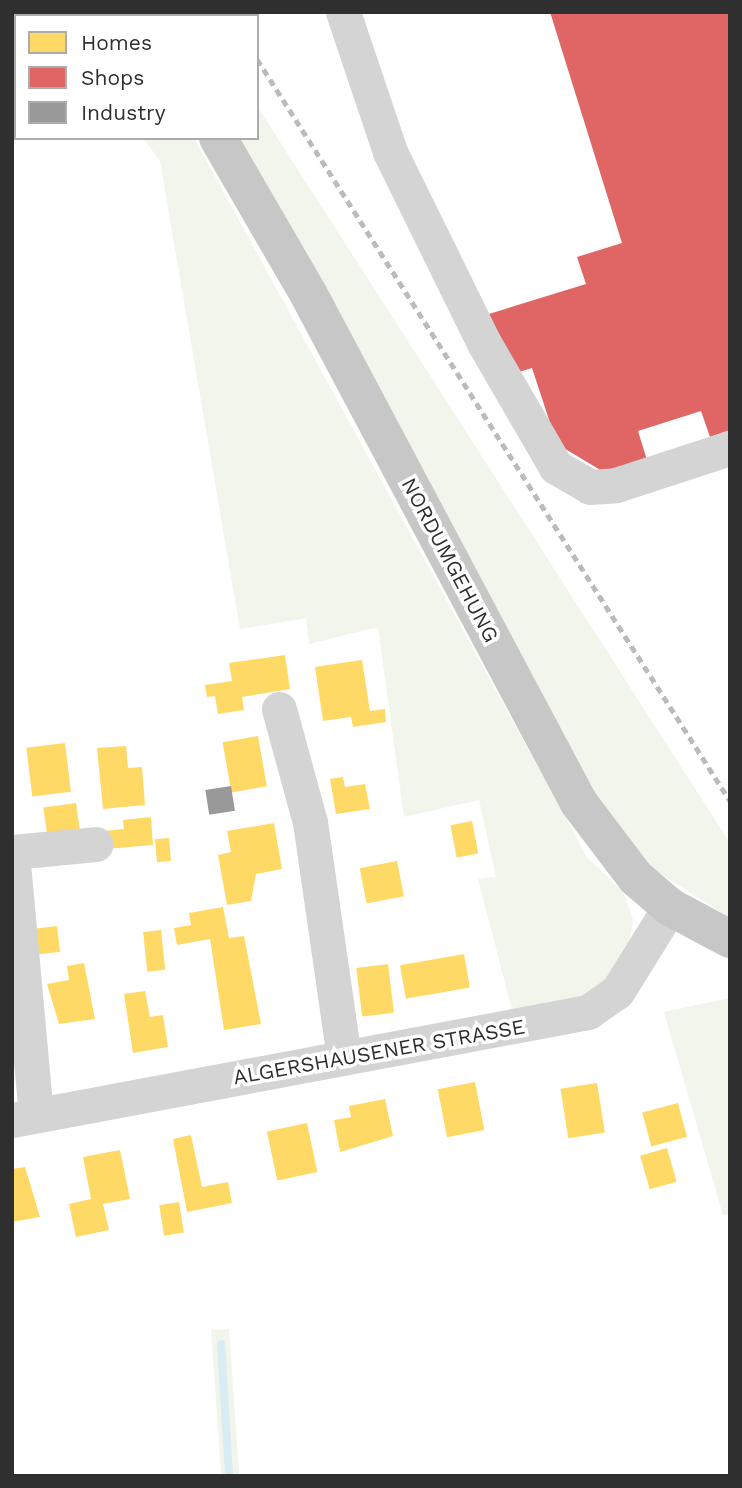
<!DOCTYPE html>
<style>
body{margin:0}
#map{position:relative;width:742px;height:1488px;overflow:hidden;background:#fff;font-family:"Work Sans",sans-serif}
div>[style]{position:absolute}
.green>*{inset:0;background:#f2f5ec;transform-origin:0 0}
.homes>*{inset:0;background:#ffd966;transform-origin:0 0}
.shops>*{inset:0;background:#e06666}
.industry>*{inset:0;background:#999;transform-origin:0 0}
.stream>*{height:8px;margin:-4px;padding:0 4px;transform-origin:4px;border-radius:4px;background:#d8ecf3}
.minor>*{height:35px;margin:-17.5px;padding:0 17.5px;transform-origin:17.5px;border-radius:17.5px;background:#d4d4d4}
.major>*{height:38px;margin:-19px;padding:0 19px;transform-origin:19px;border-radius:19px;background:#c7c7c7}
.rail>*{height:5px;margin-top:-2.5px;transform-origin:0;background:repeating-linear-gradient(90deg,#bbb 0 7px,transparent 0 12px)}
span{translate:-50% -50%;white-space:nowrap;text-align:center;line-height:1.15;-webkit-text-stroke:7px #fff;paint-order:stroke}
.street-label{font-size:21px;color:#2f2f2f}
.frame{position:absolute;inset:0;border:14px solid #2f2f2f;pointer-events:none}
.legend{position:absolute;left:14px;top:14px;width:245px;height:126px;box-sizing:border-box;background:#fff;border:2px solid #acacac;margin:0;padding:9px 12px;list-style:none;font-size:21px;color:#2f2f2f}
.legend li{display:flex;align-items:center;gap:14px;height:35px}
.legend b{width:35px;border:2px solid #acacac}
</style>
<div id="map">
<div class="green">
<i style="clip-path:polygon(257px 106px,730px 843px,730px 918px,653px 869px,605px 816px,234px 138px,257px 138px)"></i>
<i style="clip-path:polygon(143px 138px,194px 138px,587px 857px,623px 892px,633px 919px,629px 947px,603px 983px,577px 1000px,512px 1010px,478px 879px,496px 877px,479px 800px,404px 817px,378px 627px,309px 644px,306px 618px,240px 629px,160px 161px)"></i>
<i style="clip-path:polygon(730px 998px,730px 1214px,723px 1215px,664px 1012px)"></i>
<i style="left:229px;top:1329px;width:147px;height:18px;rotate:86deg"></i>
</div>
<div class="homes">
<i style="clip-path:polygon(285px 655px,290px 689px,242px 697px,244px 710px,218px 714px,215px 696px,207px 697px,205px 685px,232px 681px,229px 663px)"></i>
<i style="clip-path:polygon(362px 660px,370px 711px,385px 709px,386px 722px,353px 727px,351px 717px,323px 721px,315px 667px)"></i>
<i style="left:258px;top:736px;width:51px;height:36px;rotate:80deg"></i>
<i style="left:65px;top:743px;width:49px;height:39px;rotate:83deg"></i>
<i style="clip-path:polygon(126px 746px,128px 768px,142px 767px,145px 805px,103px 809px,97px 748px)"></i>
<i style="clip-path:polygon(343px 777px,345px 787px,365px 784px,370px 809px,336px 814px,330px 779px)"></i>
<i style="left:76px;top:803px;width:30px;height:33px;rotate:82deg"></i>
<i style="clip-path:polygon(151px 817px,153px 845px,106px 849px,104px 831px,124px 829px,123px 820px)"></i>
<i style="left:472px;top:821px;width:33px;height:22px;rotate:79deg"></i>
<i style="clip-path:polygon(274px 823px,282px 869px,256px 874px,251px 901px,227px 905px,218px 855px,231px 852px,227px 831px)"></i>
<i style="left:169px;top:838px;width:23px;height:14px;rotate:85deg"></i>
<i style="left:397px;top:861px;width:36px;height:38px;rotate:79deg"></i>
<i style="clip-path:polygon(223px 907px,229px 938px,244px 936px,261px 1024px,224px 1030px,210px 939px,177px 945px,174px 928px,191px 925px,189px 913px)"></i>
<i style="left:57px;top:926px;width:26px;height:23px;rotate:83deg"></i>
<i style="left:161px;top:930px;width:40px;height:18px;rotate:84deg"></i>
<i style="left:464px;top:954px;width:34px;height:65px;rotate:80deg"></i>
<i style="clip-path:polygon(84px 963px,95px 1019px,59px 1024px,47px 984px,69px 980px,67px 966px)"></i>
<i style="left:388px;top:964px;width:49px;height:32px;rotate:83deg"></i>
<i style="clip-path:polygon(145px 991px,150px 1017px,163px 1015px,168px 1047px,133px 1053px,124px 994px)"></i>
<i style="left:475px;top:1082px;width:49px;height:38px;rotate:79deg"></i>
<i style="left:597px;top:1083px;width:50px;height:37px;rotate:81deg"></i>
<i style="clip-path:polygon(385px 1099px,393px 1136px,340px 1152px,334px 1120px,351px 1117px,349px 1106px)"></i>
<i style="left:678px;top:1103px;width:35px;height:37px;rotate:75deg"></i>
<i style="left:307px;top:1123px;width:50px;height:41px;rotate:78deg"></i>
<i style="clip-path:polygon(191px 1135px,202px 1187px,228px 1182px,232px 1203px,187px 1212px,173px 1139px)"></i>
<i style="left:667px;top:1148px;width:35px;height:28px;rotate:74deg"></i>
<i style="clip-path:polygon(120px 1150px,130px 1199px,103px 1204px,109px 1230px,76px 1237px,69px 1204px,91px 1199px,83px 1157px)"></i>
<i style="clip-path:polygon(25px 1167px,40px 1217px,12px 1222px,12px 1169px)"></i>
<i style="left:179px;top:1202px;width:31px;height:20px;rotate:81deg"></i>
</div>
<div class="shops">
<i style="clip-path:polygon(550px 12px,730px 12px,730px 430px,710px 437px,701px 411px,638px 431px,647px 460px,607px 474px,557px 444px,532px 368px,509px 375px,489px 314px,586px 284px,577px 257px,622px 243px)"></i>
</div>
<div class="industry">
<i style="left:231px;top:786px;width:25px;height:26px;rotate:81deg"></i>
</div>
<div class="stream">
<i style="left:221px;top:1344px;width:132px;rotate:86.5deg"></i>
</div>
<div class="minor">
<i style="left:343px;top:12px;width:148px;rotate:71.4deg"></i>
<i style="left:390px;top:152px;width:213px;rotate:63.8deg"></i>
<i style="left:484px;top:343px;width:143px;rotate:59.9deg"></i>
<i style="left:556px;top:467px;width:39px;rotate:30deg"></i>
<i style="left:590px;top:487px;width:26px;rotate:-4deg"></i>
<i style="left:616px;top:485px;width:120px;rotate:-18deg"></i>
<i style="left:279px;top:709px;width:117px;rotate:74.7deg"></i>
<i style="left:310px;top:822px;width:238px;rotate:81.8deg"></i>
<i style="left:12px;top:852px;width:264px;rotate:84.8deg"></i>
<i style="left:12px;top:852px;width:84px;rotate:-5.4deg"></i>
<i style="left:12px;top:1120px;width:586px;rotate:-10.62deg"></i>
<i style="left:588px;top:1012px;width:35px;rotate:-35deg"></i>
<i style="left:617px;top:992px;width:100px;rotate:-58.1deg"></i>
</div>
<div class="major">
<i style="left:130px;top:12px;width:5px;rotate:53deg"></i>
<i style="left:218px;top:138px;width:181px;rotate:59.9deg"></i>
<i style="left:309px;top:295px;width:575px;rotate:62.01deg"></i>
<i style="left:579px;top:803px;width:94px;rotate:52.8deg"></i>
<i style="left:636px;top:878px;width:45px;rotate:40.5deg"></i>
<i style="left:670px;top:907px;width:68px;rotate:28.1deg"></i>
</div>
<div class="rail">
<i style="left:227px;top:12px;width:5px;rotate:53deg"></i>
<i style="left:257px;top:59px;width:880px;rotate:57.48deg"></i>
</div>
<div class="street-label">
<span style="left:450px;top:560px;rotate:62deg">NORDUMGEHUNG</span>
<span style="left:379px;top:1052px;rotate:-10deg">ALGERSHAUSENER STRASSE</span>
</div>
<div class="frame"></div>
<ul class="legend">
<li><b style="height:19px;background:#ffd966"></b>Homes</li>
<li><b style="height:19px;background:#e06666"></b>Shops</li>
<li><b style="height:19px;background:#999"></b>Industry</li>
</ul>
</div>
